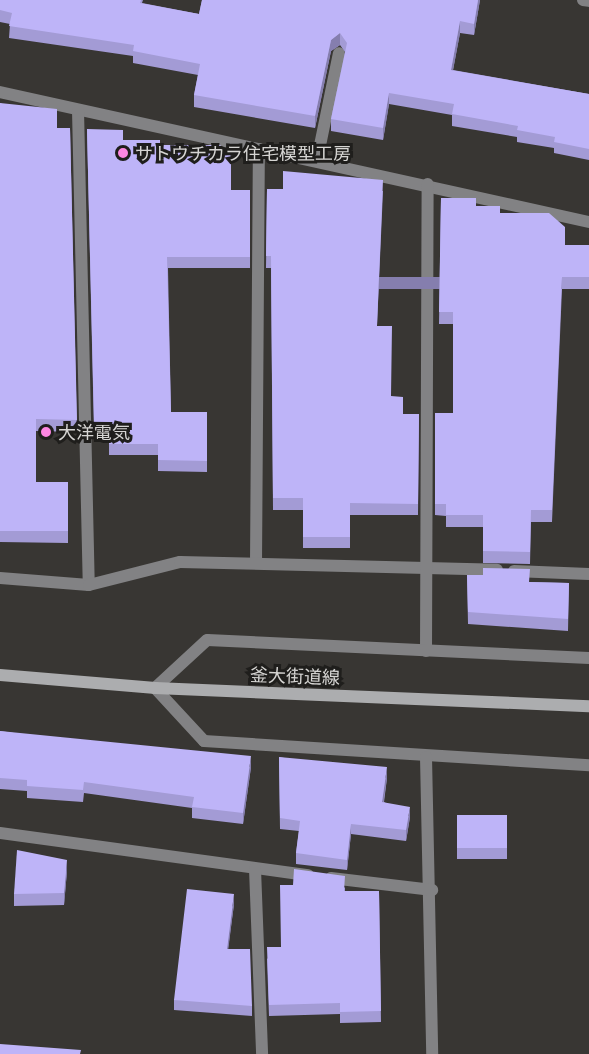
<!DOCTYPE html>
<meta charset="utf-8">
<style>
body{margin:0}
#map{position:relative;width:589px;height:1054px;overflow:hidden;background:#383633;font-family:"Noto Serif","Noto Sans JP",serif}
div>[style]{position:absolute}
.lane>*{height:12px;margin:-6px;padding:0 6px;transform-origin:6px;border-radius:6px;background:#828284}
.street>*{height:12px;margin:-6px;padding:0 6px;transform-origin:6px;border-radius:6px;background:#828284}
.secondary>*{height:12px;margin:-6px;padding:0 6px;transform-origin:6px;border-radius:6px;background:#acadaf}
.wall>*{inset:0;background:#a39bd5;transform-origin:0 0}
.shaded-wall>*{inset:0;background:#857eae;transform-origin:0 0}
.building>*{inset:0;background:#beb4f8;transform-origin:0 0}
.dots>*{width:16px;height:16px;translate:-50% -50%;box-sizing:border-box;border:3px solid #1f1e1c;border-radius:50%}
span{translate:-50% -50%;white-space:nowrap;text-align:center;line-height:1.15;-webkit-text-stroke:6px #1f1e1c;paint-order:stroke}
.poi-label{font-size:18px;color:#d6d5d3}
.left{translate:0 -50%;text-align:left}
.street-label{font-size:18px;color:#d6d5d3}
</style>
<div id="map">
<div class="lane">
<i style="left:317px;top:160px;width:109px;rotate:-78.4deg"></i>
</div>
<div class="street">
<i style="left:583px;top:0;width:6px;rotate:9deg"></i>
<i style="left:0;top:92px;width:603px;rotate:12.45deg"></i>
<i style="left:78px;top:110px;width:475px;rotate:88.7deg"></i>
<i style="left:256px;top:563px;width:414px;rotate:-89.6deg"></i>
<i style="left:514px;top:571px;width:75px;rotate:2.3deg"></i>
<i style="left:0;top:578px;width:89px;rotate:4.5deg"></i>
<i style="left:89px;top:585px;width:94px;rotate:-14.2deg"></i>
<i style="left:180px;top:562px;width:317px;rotate:1.4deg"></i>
<i style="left:426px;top:651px;width:467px;rotate:-89.8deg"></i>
<i style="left:589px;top:658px;width:382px;rotate:-177.3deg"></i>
<i style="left:207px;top:640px;width:71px;rotate:137.3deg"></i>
<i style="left:155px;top:688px;width:72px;rotate:47.2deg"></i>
<i style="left:204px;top:741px;width:386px;rotate:3.6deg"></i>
<i style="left:426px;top:757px;width:297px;rotate:88.8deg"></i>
<i style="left:0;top:833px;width:311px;rotate:7.8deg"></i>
<i style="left:255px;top:869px;width:185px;rotate:87.8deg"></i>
<i style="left:331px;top:878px;width:102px;rotate:6.8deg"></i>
</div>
<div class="secondary">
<i style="left:0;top:675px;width:156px;rotate:4.8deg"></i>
<i style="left:155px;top:688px;width:434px;rotate:2.4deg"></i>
</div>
<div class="wall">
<i style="clip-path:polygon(0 0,143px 0,142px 3px,199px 14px,202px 0,480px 0,474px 35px,460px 33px,453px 70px,589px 94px,589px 160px,554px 153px,554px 148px,517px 142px,517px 137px,452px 126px,452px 115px,389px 104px,383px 140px,331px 131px,331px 119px,345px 52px,340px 45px,331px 51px,315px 128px,194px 107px,194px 95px,198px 75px,133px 63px,133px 56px,9px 38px,10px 24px,0 22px)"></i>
<i style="clip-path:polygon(0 103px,57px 128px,70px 128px,77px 432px,36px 431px,36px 482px,68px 482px,68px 543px,0 542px)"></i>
<i style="clip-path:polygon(87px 129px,123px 140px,160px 145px,231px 190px,250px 190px,250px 268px,168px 268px,171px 412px,207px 412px,207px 472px,158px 471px,158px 455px,109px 455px,109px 433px,94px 432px)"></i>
<i style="clip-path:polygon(267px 189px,383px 191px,377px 326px,391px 396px,403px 414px,419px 414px,418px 515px,350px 515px,350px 548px,303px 548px,303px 510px,273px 510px,271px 268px,266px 268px)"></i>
<i style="clip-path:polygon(441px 198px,476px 206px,500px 213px,565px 245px,589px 245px,589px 289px,562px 289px,552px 522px,531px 522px,530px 564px,483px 563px,483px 527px,446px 527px,446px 516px,435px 515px,435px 413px,453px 413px,453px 324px,439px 324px)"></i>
<i style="clip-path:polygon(467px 575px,483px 575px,530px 582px,569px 583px,568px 631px,468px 624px)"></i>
<i style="clip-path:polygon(0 731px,251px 767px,243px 824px,192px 818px,192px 808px,84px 793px,83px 802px,27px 798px,27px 791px,0 789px)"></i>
<i style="clip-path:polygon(279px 757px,387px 778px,384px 802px,410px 817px,406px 841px,351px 834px,347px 870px,296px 864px,296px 853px,299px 831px,280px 829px)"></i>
<i style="left:457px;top:815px;width:50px;height:44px"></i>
<i style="clip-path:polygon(67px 871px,64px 905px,14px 906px,14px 894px)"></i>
<i style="clip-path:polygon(345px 887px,345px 891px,379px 891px,381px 1022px,340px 1023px,340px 1014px,269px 1016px,267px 959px,281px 947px)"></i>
<i style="clip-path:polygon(234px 904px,228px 949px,252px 1006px,252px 1016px,174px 1010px,174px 1000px)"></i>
</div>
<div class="shaded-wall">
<i style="clip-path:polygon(478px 0,480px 0,474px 35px,474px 24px)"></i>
<i style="clip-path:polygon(460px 21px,460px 33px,451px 81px,451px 70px)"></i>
<i style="clip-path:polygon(340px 33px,340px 45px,331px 51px,315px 128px,315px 116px,331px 40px)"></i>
<i style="clip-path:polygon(389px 93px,389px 104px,383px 140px,383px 128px)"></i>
<i style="left:562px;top:277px;width:12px;height:233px;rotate:90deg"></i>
<i style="clip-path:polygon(251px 756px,251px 767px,243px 824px,243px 813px)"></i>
<i style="clip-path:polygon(387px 767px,387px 778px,382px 813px,382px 802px)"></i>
<i style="clip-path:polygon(410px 807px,410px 817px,406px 841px,406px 830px)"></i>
<i style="clip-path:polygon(351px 824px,351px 834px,347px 870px,347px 860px)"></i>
<i style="clip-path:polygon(67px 860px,67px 871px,64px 905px,64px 893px)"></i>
<i style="clip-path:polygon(234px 894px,234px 904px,227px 959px,227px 949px)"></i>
</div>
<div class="building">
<i style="clip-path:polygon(0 0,141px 0,140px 3px,199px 14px,202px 0,478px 0,474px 24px,460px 21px,451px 70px,589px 94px,589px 149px,554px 142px,555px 137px,517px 130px,518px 126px,452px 114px,454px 104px,389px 93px,383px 128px,331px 119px,347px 43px,340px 33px,331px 40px,315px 116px,194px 95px,200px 64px,133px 51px,134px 45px,9px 26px,12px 13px,0 10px)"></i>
<i style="clip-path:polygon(0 103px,57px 109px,57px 128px,70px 128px,77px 420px,36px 419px,36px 482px,68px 482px,68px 531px,0 531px)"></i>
<i style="clip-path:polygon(87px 129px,123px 130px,123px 140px,160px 140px,160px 145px,220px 145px,231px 156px,231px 190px,250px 190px,250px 257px,167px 257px,171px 412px,207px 412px,207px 461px,158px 460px,158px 444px,109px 444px,109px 422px,94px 421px)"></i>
<i style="clip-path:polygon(283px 171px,383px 180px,377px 326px,392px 326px,391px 396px,403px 397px,403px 414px,419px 414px,418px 504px,350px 503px,350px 537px,303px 537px,303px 498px,273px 498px,271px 256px,266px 256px,267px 189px,283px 189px)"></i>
<i style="clip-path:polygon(441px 198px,476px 198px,476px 206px,500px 206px,500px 213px,549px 213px,565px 227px,565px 245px,589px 245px,589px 277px,562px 277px,552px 510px,531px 510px,530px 552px,483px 551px,483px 515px,446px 515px,446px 504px,435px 504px,435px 413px,453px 413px,453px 312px,439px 312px)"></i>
<i style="clip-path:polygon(483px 568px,530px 569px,529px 582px,569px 583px,568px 619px,468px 612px,467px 575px,483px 575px)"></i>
<i style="clip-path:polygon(0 731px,251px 756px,243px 813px,192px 807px,194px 797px,84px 782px,83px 790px,27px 786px,27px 780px,0 778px)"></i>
<i style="clip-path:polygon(279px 757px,387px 767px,382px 802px,410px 807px,406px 830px,351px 824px,347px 860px,296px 853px,300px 821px,280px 818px)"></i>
<i style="left:457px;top:815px;width:50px;height:33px"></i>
<i style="clip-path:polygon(17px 850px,67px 860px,64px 893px,14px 894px)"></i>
<i style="clip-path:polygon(294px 869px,345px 876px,344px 891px,379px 891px,381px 1011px,340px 1012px,340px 1003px,269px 1005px,267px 947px,281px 947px,280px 885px,293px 885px)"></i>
<i style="clip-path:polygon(187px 889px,234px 894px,227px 949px,250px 949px,252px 1006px,174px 1000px)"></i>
<i style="clip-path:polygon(0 1044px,81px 1050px,80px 1054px,0 1054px)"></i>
</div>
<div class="dots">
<i style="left:123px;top:153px;background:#fd86e1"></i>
<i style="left:46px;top:432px;background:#fd86e1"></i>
</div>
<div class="poi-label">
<span class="left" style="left:135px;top:153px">サトウチカラ住宅模型工房</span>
<span class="left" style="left:58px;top:432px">大洋電気</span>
</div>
<div class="street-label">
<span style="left:295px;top:676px;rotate:2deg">釜大街道線</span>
</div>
</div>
